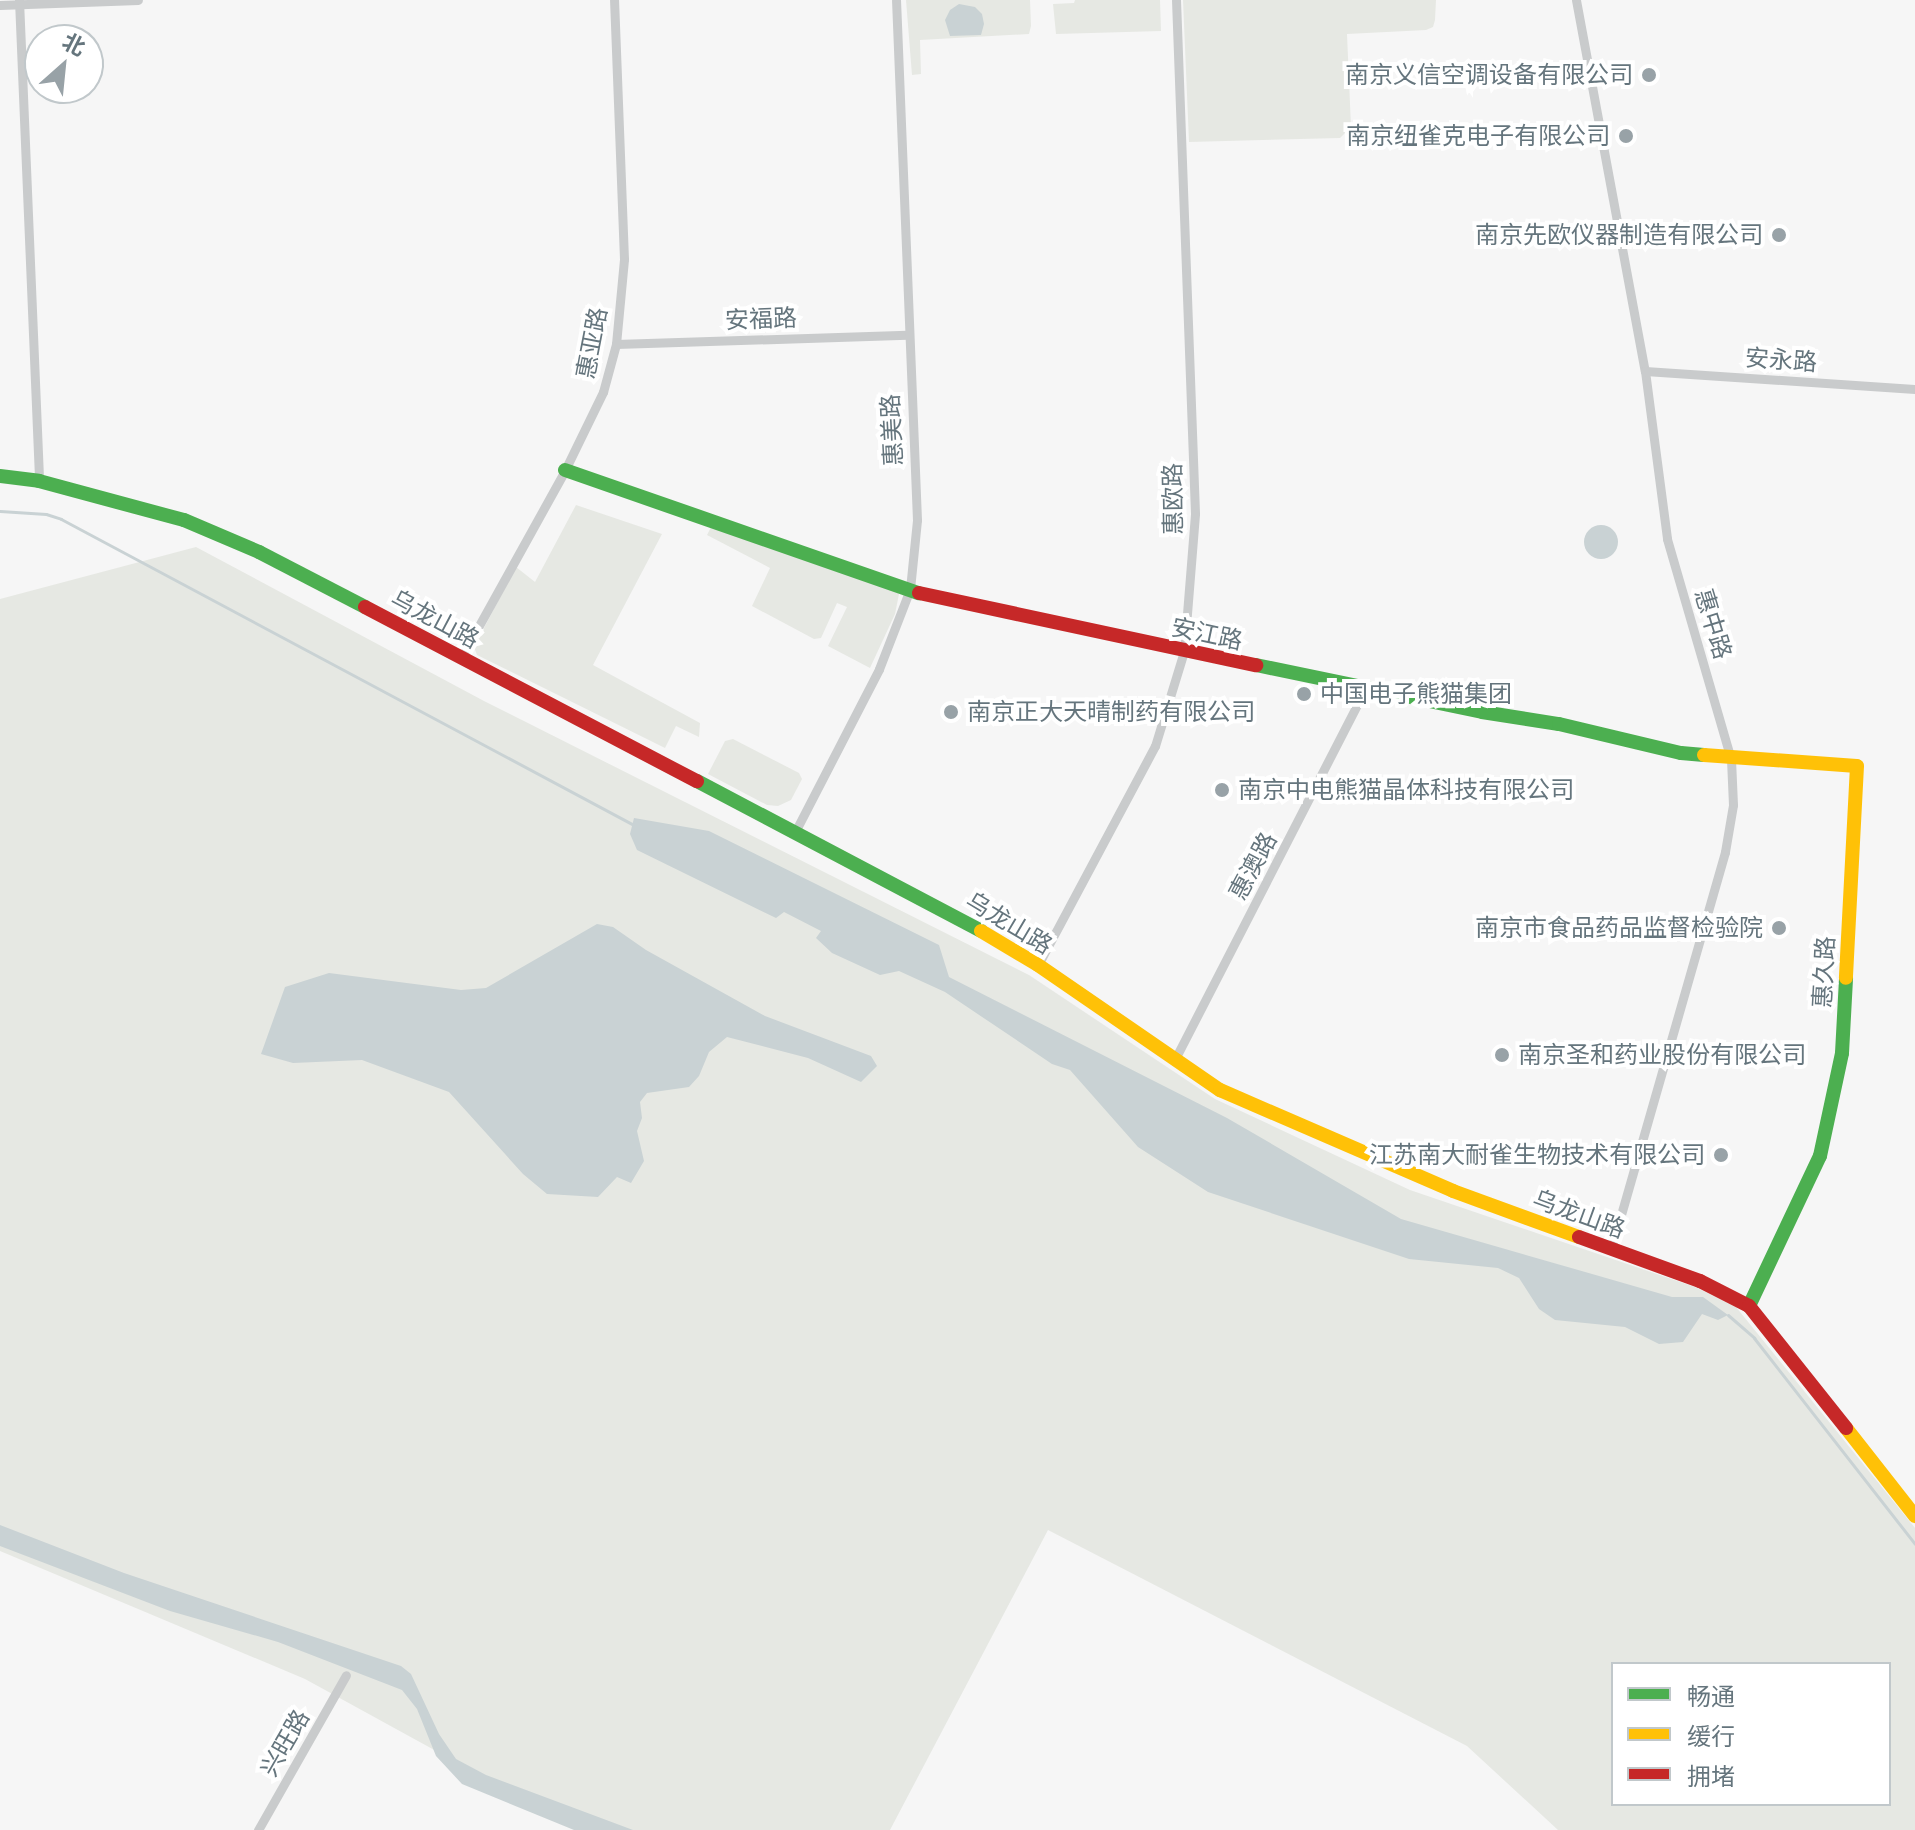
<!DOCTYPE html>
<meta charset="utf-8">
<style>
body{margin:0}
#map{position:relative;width:1915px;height:1830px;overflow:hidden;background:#f6f6f6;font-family:Quicksand,"Noto Sans SC",sans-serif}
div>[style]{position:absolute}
.green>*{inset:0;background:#e6e8e3}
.water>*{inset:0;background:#c9d2d4}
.round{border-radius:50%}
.stream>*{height:3px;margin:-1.5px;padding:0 1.5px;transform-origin:1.5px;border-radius:1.5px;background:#c9d2d4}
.street>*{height:9px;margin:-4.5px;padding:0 4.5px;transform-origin:4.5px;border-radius:4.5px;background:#c9cbcc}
.fast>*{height:14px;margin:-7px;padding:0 7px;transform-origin:7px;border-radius:7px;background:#4caf50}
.slow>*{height:14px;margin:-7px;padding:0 7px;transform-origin:7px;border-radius:7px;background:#ffc107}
.jam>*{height:14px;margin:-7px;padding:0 7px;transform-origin:7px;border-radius:7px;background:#c62828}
.dots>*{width:22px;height:22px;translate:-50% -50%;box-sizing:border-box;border:4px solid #fff;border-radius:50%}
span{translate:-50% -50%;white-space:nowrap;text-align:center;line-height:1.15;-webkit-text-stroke:8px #fff;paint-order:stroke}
.poi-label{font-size:24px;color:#65757d}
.right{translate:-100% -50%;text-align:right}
.left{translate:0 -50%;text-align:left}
.street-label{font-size:24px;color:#65757d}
.legend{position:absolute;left:1611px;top:1662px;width:280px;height:144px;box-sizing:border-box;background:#fff;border:2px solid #c1c8cb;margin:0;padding:10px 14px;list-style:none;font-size:24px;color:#65757d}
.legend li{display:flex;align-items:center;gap:16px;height:40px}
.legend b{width:40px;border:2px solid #c1c8cb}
.north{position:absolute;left:24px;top:24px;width:80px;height:80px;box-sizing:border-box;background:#fff;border:2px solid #c1c8cb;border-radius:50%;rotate:27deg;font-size:22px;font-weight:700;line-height:32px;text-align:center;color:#65757d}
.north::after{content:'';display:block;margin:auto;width:28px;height:36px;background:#98a2a7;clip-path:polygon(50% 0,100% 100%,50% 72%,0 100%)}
</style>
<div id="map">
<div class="green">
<i style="clip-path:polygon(906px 0,1030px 0,1031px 26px,1029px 34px,920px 40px,921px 74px,912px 75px)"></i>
<i style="clip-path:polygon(1075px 0,1160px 0,1161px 31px,1056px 34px,1053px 4px,1074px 3px)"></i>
<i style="clip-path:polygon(1183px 0,1436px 0,1435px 20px,1433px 27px,1426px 30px,1347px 34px,1351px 127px,1340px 138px,1189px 142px)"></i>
<i style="clip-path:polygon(576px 505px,662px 534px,593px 665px,700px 723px,699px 737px,676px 726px,665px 748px,477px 655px,474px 647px,516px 567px,535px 582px)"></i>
<i style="clip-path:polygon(712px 525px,890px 586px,899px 594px,895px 614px,870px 668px,828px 646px,847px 607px,837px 603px,821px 638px,814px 639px,752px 606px,770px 568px,707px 535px)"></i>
<i style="clip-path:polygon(evenodd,196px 547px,484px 701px,1029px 975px,1215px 1099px,1410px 1190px,1695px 1287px,1736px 1307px,1915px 1528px,1915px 1830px,1558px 1830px,1467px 1746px,1048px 1530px,890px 1830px,580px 1830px,305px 1679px,0 1551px,0 599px,196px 547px,1613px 1664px,1889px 1664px,1889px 1804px,1613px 1804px,1613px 1664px)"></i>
<i style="clip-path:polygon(733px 739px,799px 773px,802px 779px,791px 800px,778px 806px,767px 805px,708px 774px,725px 741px)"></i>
</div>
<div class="water">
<i style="clip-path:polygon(959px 4px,975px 7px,982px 14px,984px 24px,981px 35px,950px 36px,945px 20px,950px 10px)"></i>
<i class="round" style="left:1584px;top:525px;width:34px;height:34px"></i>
<i style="clip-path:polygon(634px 818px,709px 831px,939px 945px,949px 977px,1227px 1118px,1401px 1219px,1672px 1297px,1703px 1297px,1728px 1315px,1718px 1320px,1702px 1314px,1683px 1342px,1659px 1344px,1625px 1327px,1555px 1320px,1539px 1309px,1519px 1278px,1498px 1268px,1409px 1259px,1208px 1192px,1138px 1147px,1070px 1070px,1052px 1064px,945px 992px,899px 971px,880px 975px,832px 953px,816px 938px,821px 931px,784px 912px,776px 918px,637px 850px,630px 834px)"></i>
<i style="clip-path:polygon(597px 924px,613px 927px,646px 950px,765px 1016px,871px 1056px,877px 1066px,861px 1082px,808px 1058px,727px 1037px,709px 1052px,699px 1076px,689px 1087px,647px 1093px,640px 1102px,642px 1118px,637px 1131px,644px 1161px,631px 1183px,617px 1177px,598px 1197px,547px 1194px,523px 1174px,449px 1092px,362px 1060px,293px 1063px,261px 1054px,285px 987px,329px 973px,461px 990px,486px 988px)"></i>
<i style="clip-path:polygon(0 1525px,124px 1573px,401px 1666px,411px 1674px,439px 1734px,456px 1759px,486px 1775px,633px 1830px,574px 1830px,462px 1784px,436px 1756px,417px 1709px,402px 1690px,278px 1642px,170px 1611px,0 1546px)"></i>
</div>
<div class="stream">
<i style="left:0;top:511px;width:46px;rotate:3.7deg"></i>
<i style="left:46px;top:514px;width:16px;rotate:18deg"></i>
<i style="left:61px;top:519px;width:647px;rotate:28.11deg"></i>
<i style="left:1728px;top:1315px;width:35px;rotate:41deg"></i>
<i style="left:1754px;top:1338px;width:261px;rotate:52deg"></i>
</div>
<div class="street">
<i style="left:19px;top:0;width:481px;rotate:87.6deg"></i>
<i style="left:1576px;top:0;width:377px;rotate:79.5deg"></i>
<i style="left:1645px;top:371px;width:169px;rotate:82.5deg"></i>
<i style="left:1667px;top:539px;width:229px;rotate:73.8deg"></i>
<i style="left:1731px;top:759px;width:46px;rotate:87.5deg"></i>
<i style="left:1733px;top:805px;width:48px;rotate:99.7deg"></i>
<i style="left:1725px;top:852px;width:413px;rotate:106deg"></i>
<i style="left:0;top:5px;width:138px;rotate:-2.1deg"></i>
<i style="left:616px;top:344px;width:291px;rotate:-1.8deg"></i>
<i style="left:1645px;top:371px;width:271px;rotate:3.8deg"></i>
<i style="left:461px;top:658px;width:215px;rotate:-61deg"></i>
<i style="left:565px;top:470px;width:87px;rotate:-64deg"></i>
<i style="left:603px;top:392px;width:50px;rotate:-74.8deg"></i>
<i style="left:616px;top:344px;width:85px;rotate:-84.6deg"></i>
<i style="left:624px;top:259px;width:259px;rotate:-92.2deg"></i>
<i style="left:795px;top:832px;width:183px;rotate:-62.7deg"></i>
<i style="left:879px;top:669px;width:86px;rotate:-68.8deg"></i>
<i style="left:910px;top:589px;width:69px;rotate:-84.2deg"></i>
<i style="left:917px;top:520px;width:520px;rotate:-92.31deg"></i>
<i style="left:1038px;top:965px;width:248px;rotate:-61.9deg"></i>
<i style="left:1155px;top:746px;width:99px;rotate:-73deg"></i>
<i style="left:1184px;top:651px;width:138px;rotate:-85.4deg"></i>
<i style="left:1195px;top:513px;width:513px;rotate:-92.12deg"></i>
<i style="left:1174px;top:1061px;width:418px;rotate:-62.8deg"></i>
<i style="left:258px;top:1830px;width:178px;rotate:-60.4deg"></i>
</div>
<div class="fast">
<i style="left:565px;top:470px;width:375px;rotate:19.2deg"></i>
<i style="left:0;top:476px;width:39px;rotate:7deg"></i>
<i style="left:39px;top:481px;width:150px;rotate:15.1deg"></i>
<i style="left:184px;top:520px;width:82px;rotate:23.1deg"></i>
<i style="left:259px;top:552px;width:119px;rotate:27.4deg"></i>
<i style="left:1256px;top:665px;width:231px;rotate:11.7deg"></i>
<i style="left:1482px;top:712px;width:78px;rotate:8.9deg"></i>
<i style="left:1559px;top:724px;width:125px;rotate:13.4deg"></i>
<i style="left:1681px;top:753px;width:23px;rotate:5deg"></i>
<i style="left:697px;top:781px;width:321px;rotate:27.8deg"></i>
<i style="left:1749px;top:1306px;width:166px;rotate:-64.7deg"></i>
<i style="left:1820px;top:1156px;width:105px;rotate:-77.9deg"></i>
<i style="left:1842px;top:1053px;width:75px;rotate:-86.9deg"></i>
</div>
<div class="slow">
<i style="left:1704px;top:755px;width:153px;rotate:4.1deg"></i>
<i style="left:1857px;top:766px;width:212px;rotate:93deg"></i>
<i style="left:981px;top:931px;width:66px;rotate:30.8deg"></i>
<i style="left:1038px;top:965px;width:221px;rotate:34.5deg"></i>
<i style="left:1220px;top:1090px;width:254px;rotate:23.4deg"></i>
<i style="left:1453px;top:1191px;width:134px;rotate:20.1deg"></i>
<i style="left:1846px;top:1428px;width:112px;rotate:51.9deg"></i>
</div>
<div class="jam">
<i style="left:919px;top:593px;width:345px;rotate:12.1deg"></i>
<i style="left:365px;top:607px;width:375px;rotate:27.7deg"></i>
<i style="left:1579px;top:1237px;width:129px;rotate:20deg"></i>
<i style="left:1700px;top:1281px;width:55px;rotate:27deg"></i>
<i style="left:1749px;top:1306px;width:156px;rotate:51.5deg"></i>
</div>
<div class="dots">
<i style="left:1649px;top:75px;background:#98a2a7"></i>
<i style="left:1626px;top:136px;background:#98a2a7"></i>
<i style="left:1779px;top:235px;background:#98a2a7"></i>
<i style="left:1304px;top:694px;background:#98a2a7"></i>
<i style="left:951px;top:712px;background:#98a2a7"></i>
<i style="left:1222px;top:790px;background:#98a2a7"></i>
<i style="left:1779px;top:928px;background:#98a2a7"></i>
<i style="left:1502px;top:1055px;background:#98a2a7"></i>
<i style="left:1721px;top:1155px;background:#98a2a7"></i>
</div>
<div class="poi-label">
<span class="right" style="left:1633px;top:75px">南京义信空调设备有限公司</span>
<span class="right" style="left:1610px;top:136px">南京纽雀克电子有限公司</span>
<span class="right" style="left:1763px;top:235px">南京先欧仪器制造有限公司</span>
<span class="left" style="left:1320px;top:694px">中国电子熊猫集团</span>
<span class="left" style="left:967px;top:712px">南京正大天晴制药有限公司</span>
<span class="left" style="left:1238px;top:790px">南京中电熊猫晶体科技有限公司</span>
<span class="right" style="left:1763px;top:928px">南京市食品药品监督检验院</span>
<span class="left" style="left:1518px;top:1055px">南京圣和药业股份有限公司</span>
<span class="right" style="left:1705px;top:1155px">江苏南大耐雀生物技术有限公司</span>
</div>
<div class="street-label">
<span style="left:761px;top:319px;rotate:-2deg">安福路</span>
<span style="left:592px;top:343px;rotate:-79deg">惠亚路</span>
<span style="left:1781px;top:360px;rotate:4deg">安永路</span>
<span style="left:892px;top:430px;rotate:-93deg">惠美路</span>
<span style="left:1173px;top:499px;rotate:-91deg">惠欧路</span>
<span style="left:435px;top:619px;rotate:28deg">乌龙山路</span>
<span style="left:1713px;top:624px;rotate:73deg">惠中路</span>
<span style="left:1207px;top:634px;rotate:12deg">安江路</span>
<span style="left:1253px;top:866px;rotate:-62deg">惠澳路</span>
<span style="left:1009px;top:923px;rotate:31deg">乌龙山路</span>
<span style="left:1824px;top:972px;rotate:-87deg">惠久路</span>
<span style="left:1579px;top:1214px;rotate:20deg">乌龙山路</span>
<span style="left:285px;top:1743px;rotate:-60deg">兴旺路</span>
</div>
<ul class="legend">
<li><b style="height:10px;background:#4caf50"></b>畅通</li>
<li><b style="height:10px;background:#ffc107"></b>缓行</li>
<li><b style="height:10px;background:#c62828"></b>拥堵</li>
</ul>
<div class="north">北</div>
</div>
